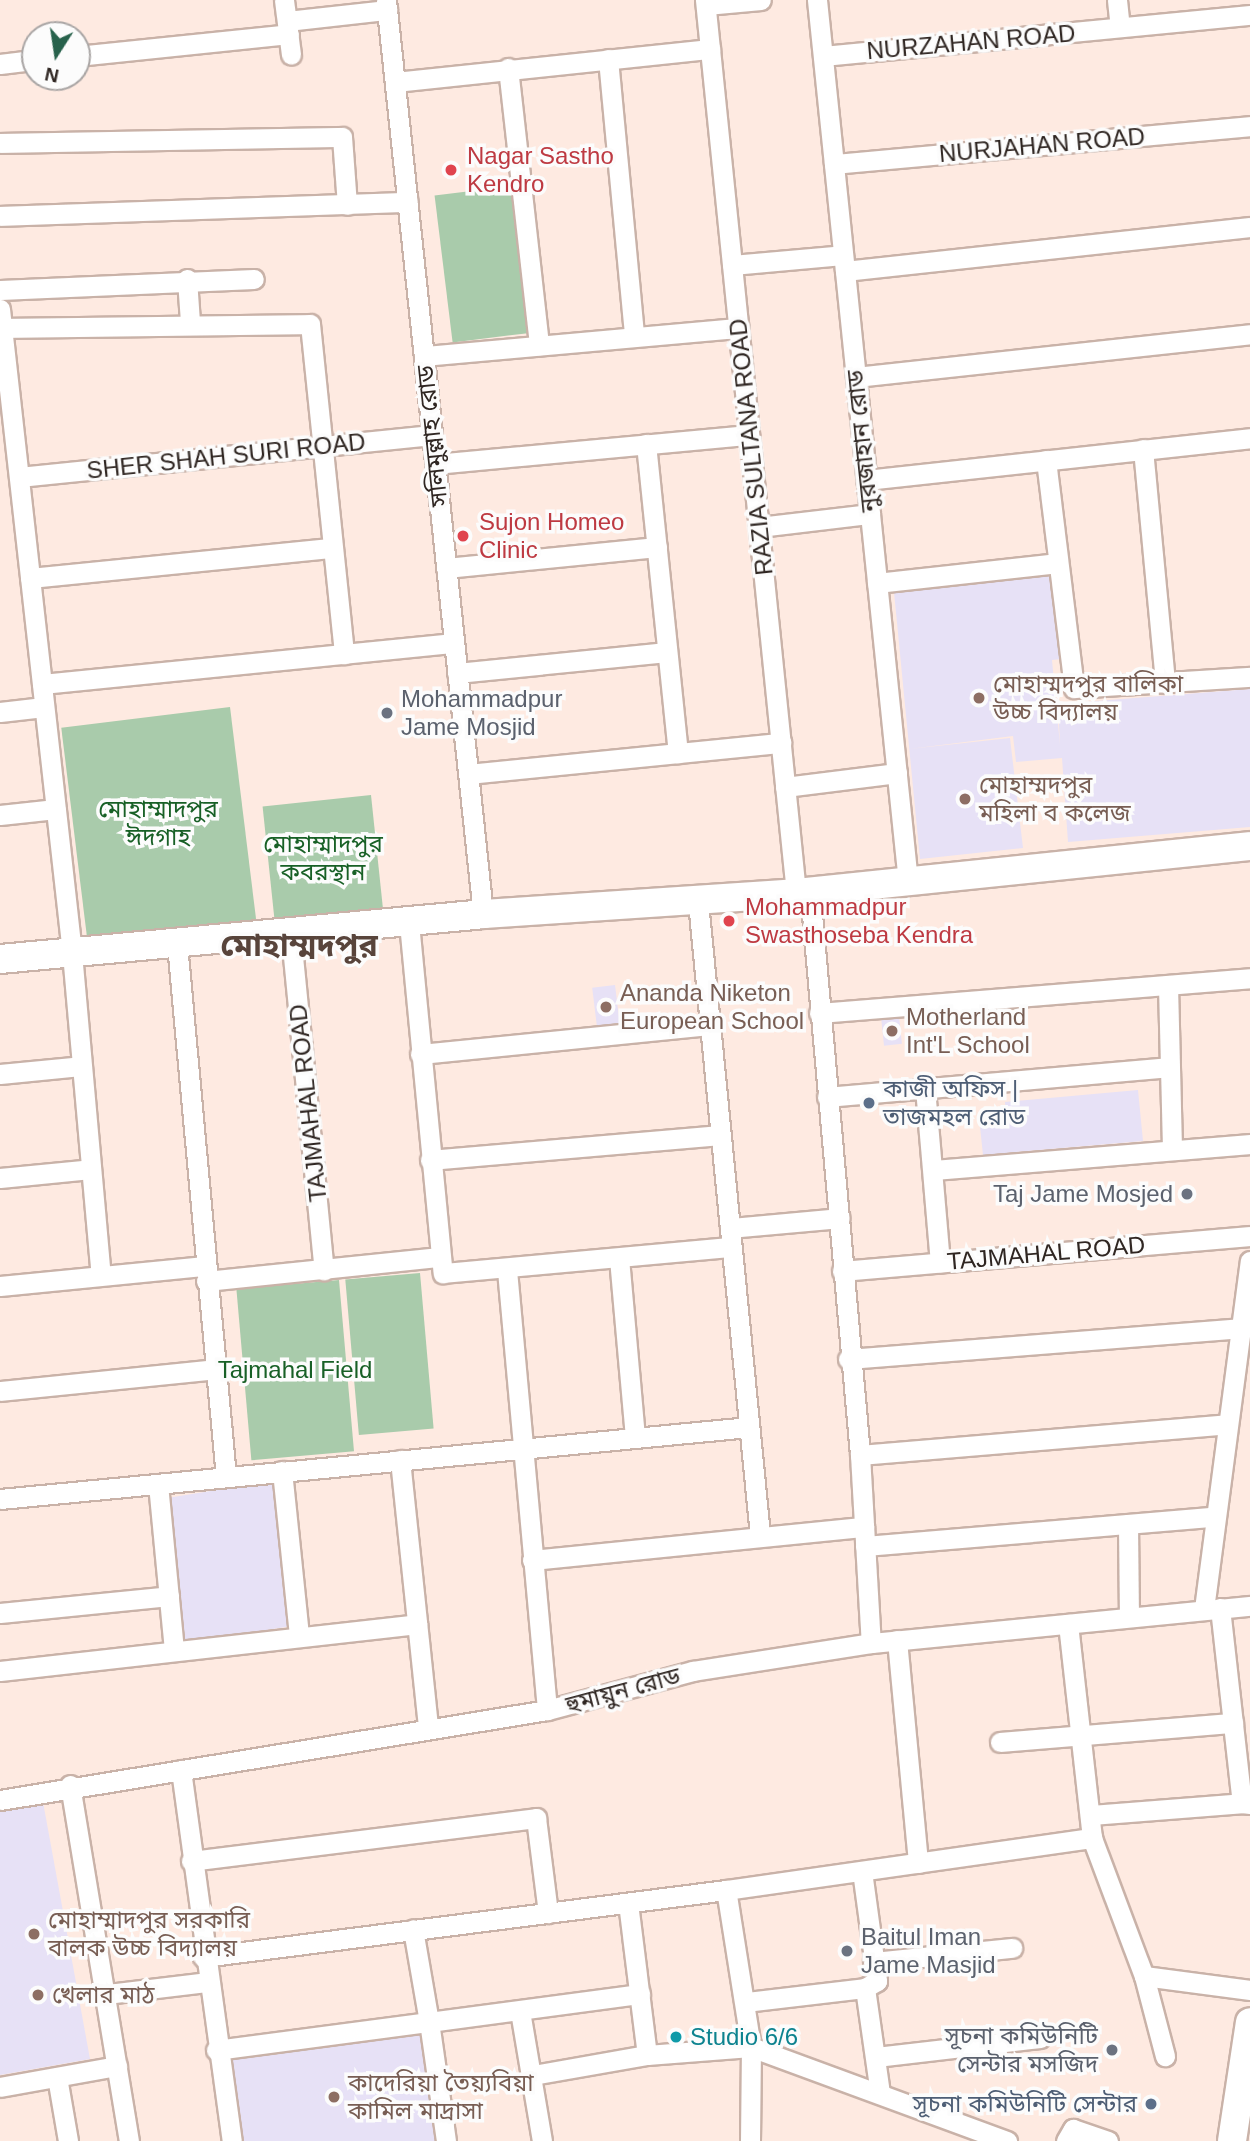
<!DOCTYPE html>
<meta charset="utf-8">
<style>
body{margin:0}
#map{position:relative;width:1250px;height:2141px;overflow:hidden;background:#feeae1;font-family:Helvetica,"Noto Sans Bengali",sans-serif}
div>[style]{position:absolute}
.education>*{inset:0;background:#e7e1f6;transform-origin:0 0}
.green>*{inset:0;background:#a9cbab;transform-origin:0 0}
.roads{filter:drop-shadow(2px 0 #c9b2a8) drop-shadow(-2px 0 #c9b2a8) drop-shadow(0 2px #c9b2a8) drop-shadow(0 -2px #c9b2a8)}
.street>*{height:19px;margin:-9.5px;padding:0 9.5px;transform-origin:9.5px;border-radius:9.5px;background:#fff}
.secondary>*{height:28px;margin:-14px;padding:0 14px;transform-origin:14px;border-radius:14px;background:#fff}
.dots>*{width:19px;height:19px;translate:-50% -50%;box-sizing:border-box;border:4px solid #fcfcfc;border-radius:50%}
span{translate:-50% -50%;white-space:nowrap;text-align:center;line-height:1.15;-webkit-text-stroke:7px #fcfcfc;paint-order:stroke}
.street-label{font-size:24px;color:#2f2622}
.health-label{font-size:24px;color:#be3a42}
.left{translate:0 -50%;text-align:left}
.education-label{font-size:24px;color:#785e54}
.worship-label{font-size:24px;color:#5b616d}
.right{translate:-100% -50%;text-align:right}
.park-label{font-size:24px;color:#186026}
.service-label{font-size:24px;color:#4e5e75}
.culture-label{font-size:24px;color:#0d838f}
.district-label{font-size:32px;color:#58443b;font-weight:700}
.north{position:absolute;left:21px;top:21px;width:70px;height:70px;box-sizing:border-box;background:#fcfcfc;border:2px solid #aaa6a5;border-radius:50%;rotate:192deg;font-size:19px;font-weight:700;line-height:28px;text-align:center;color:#2f2622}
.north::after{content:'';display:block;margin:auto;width:24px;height:32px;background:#28624c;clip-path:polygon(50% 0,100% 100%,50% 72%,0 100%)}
</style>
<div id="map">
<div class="education">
<i style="clip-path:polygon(1053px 574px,1062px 659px,1052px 660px,1060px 745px,1058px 704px,1250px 689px,1250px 827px,1068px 842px,1062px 758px,1016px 762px,1013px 736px,909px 749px,1010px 738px,1023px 848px,920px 859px,894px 592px)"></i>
<i style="left:615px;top:985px;width:41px;height:23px;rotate:83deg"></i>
<i style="left:899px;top:1016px;width:28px;height:18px;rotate:84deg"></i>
<i style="clip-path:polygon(1138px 1090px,1143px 1141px,983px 1155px,980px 1127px,1007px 1125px,1005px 1102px)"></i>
<i style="left:274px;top:1481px;width:146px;height:113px;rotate:81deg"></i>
<i style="clip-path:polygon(43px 1802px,90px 2059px,0 2075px,0 1810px)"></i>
<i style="clip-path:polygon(425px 2030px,443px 2141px,239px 2141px,224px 2054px)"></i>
</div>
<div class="green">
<i style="left:512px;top:186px;width:148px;height:78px;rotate:83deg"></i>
<i style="left:230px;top:707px;width:220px;height:170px;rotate:83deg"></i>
<i style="left:371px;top:795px;width:115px;height:109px;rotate:84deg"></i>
<i style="left:420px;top:1273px;width:156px;height:75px;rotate:85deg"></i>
<i style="left:339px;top:1280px;width:172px;height:103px;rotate:85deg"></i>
</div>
<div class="roads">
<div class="street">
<i style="left:284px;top:0;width:55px;rotate:82.7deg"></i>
<i style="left:386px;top:0;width:919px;rotate:83.94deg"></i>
<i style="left:705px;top:0;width:898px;rotate:84.18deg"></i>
<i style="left:817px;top:0;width:887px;rotate:84.11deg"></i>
<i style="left:1117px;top:0;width:27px;rotate:84deg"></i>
<i style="left:706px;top:5px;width:55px;rotate:-5.2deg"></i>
<i style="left:287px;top:21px;width:101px;rotate:-6.3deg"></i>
<i style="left:77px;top:56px;width:213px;rotate:-5.9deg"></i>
<i style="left:823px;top:56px;width:429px;rotate:-5.5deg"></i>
<i style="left:608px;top:59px;width:278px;rotate:84.6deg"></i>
<i style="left:0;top:64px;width:35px;rotate:-7deg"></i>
<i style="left:508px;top:68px;width:279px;rotate:83.6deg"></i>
<i style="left:395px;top:82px;width:317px;rotate:-6deg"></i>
<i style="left:0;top:143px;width:342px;rotate:-1deg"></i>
<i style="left:342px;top:137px;width:68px;rotate:85.8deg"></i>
<i style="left:834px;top:164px;width:418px;rotate:-5.2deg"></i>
<i style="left:0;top:216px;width:408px;rotate:-2deg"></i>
<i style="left:732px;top:265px;width:111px;rotate:-5.1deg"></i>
<i style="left:845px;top:271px;width:407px;rotate:-6.2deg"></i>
<i style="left:187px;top:279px;width:43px;rotate:86deg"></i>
<i style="left:0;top:290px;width:254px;rotate:-2.5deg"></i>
<i style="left:0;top:309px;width:648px;rotate:83.62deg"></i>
<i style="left:72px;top:953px;width:323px;rotate:84.9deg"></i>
<i style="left:2px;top:328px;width:308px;rotate:-0.7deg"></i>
<i style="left:310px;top:324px;width:332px;rotate:84.1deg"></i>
<i style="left:424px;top:356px;width:316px;rotate:-5.1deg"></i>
<i style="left:856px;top:377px;width:396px;rotate:-6.2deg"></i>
<i style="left:646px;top:444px;width:311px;rotate:84.1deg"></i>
<i style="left:1143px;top:449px;width:235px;rotate:84.6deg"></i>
<i style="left:1046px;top:460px;width:230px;rotate:83deg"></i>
<i style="left:1074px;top:688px;width:176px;rotate:-3.6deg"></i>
<i style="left:435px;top:464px;width:315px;rotate:-5.3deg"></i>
<i style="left:19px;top:477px;width:415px;rotate:-5.8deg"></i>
<i style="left:866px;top:480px;width:386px;rotate:-6.2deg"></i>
<i style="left:759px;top:527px;width:112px;rotate:-6.7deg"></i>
<i style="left:446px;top:568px;width:212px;rotate:-5.7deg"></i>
<i style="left:30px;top:578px;width:304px;rotate:-5.7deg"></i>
<i style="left:877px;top:583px;width:182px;rotate:-6.3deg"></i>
<i style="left:457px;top:673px;width:211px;rotate:-5.7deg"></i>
<i style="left:42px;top:684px;width:414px;rotate:-5.7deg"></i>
<i style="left:0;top:712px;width:44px;rotate:-6.5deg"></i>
<i style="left:468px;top:774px;width:315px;rotate:-5.7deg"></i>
<i style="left:785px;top:787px;width:113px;rotate:-7.1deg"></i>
<i style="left:0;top:815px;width:56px;rotate:-6.1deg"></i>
<i style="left:810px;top:892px;width:565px;rotate:84.92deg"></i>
<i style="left:860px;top:1455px;width:188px;rotate:86.7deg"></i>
<i style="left:698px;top:902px;width:637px;rotate:84.41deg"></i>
<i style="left:409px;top:923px;width:352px;rotate:84.5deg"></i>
<i style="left:443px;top:1273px;width:289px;rotate:-5.2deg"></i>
<i style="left:291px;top:936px;width:336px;rotate:84.4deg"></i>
<i style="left:177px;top:944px;width:535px;rotate:84.75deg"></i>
<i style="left:1168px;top:985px;width:162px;rotate:88.6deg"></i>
<i style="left:819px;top:1013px;width:432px;rotate:-4.6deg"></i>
<i style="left:420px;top:1054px;width:291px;rotate:-5.7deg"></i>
<i style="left:0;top:1074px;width:81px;rotate:-5.6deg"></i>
<i style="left:925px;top:1088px;width:175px;rotate:85.1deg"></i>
<i style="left:827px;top:1097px;width:344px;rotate:-5deg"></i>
<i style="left:430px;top:1160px;width:291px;rotate:-4.9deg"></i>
<i style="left:934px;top:1170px;width:317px;rotate:-4.7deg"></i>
<i style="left:0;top:1178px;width:91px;rotate:-5.6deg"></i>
<i style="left:730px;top:1228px;width:110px;rotate:-5.2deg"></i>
<i style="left:619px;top:1258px;width:179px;rotate:84.9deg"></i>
<i style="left:507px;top:1270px;width:442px;rotate:84.8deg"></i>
<i style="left:842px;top:1271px;width:409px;rotate:-4.9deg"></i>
<i style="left:206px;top:1281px;width:235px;rotate:-5.9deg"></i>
<i style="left:0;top:1286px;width:206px;rotate:-5.6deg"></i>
<i style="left:848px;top:1359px;width:393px;rotate:-4.5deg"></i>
<i style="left:0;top:1391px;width:216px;rotate:-5.8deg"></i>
<i style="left:860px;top:1455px;width:368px;rotate:-4.8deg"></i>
<i style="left:400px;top:1460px;width:269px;rotate:84deg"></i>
<i style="left:282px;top:1471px;width:166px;rotate:84.1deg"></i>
<i style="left:158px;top:1484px;width:166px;rotate:84.5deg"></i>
<i style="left:0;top:1499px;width:752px;rotate:-5.49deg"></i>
<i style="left:1128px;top:1524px;width:92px;rotate:89.4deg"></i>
<i style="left:865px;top:1546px;width:349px;rotate:-4.8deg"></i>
<i style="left:532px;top:1560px;width:334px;rotate:-5.7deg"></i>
<i style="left:1220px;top:1608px;width:196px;rotate:83.6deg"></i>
<i style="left:1242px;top:1803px;width:8px;rotate:7deg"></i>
<i style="left:1204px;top:1609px;width:351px;rotate:-82.5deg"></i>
<i style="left:0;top:1613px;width:170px;rotate:-5.7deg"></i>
<i style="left:1068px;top:1624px;width:215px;rotate:83.6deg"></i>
<i style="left:1092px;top:1838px;width:147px;rotate:69.4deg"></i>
<i style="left:1144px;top:1976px;width:107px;rotate:7.5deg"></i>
<i style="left:897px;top:1640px;width:224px;rotate:84.6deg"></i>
<i style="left:0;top:1671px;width:420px;rotate:-6.4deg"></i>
<i style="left:1000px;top:1742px;width:234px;rotate:-4.7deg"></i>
<i style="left:181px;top:1770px;width:374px;rotate:82.2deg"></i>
<i style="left:70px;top:1785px;width:361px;rotate:80.6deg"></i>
<i style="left:0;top:1800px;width:554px;rotate:-9.34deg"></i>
<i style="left:547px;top:1710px;width:151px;rotate:-15deg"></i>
<i style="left:693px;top:1671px;width:180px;rotate:-8.9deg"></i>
<i style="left:871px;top:1643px;width:381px;rotate:-5.6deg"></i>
<i style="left:1091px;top:1815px;width:151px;rotate:-4.5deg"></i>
<i style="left:191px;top:1861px;width:348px;rotate:-7.1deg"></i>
<i style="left:536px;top:1818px;width:96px;rotate:82.8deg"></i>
<i style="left:862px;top:1871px;width:111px;rotate:82.2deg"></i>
<i style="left:877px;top:1981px;width:14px;rotate:150deg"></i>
<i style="left:865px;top:1988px;width:107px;rotate:81.9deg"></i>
<i style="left:628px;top:1903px;width:153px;rotate:82.9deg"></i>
<i style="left:647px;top:2055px;width:104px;rotate:-4.4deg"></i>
<i style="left:751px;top:2047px;width:273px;rotate:20.2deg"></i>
<i style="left:203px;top:1957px;width:527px;rotate:-7.3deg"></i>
<i style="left:873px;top:1962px;width:140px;rotate:-5.8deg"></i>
<i style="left:1144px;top:1976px;width:83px;rotate:75.3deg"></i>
<i style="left:107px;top:1994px;width:101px;rotate:-6.8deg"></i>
<i style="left:746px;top:2002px;width:120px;rotate:-6.7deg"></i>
<i style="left:520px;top:2011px;width:132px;rotate:80.4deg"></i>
<i style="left:216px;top:2050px;width:215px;rotate:-7.5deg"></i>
<i style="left:429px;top:2022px;width:94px;rotate:-99.8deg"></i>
<i style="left:876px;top:2057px;width:165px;rotate:-6.6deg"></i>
<i style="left:533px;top:2075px;width:116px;rotate:-10deg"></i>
<i style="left:57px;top:2077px;width:65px;rotate:80.2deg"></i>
<i style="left:0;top:2087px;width:119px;rotate:-10.2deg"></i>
<i style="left:446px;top:2141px;width:120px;rotate:-98.1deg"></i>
<i style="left:429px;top:2022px;width:213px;rotate:-7.6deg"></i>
<i style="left:750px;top:2141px;width:94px;rotate:-89.4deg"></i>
<i style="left:751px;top:2047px;width:159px;rotate:-99deg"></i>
<i style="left:726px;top:1890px;width:370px;rotate:-8.1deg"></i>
<i style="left:1066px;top:2141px;width:14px;rotate:-60deg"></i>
<i style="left:1073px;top:2129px;width:37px;rotate:19deg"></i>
</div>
<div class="secondary">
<i style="left:0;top:959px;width:485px;rotate:-5.3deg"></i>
<i style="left:483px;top:914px;width:314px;rotate:-3.8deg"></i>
<i style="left:796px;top:893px;width:456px;rotate:-5.9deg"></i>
<i style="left:1232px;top:2141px;width:120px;rotate:-81.4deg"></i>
</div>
</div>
<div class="dots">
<i style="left:451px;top:170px;background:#e0444e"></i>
<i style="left:463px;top:536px;background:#e0444e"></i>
<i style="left:979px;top:698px;background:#8d6e63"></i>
<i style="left:387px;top:713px;background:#6b7280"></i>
<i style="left:965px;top:799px;background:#8d6e63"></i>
<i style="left:729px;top:921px;background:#e0444e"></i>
<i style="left:606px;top:1007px;background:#8d6e63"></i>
<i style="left:892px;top:1031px;background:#8d6e63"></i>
<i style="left:869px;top:1103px;background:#5c6f8a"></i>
<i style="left:1187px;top:1194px;background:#6b7280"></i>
<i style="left:34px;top:1934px;background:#8d6e63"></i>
<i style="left:847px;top:1951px;background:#6b7280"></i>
<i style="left:38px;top:1995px;background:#8d6e63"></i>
<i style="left:676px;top:2037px;background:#0f9aa8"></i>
<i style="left:1112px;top:2050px;background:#6b7280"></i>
<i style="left:334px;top:2097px;background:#8d6e63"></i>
<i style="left:1151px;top:2104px;background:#5c6f8a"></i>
</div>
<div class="street-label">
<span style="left:971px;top:42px;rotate:-5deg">NURZAHAN ROAD</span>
<span style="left:1042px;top:145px;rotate:-5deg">NURJAHAN ROAD</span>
<span style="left:432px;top:436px;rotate:-96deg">সলিমুল্লাহ রোড</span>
<span style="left:862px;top:441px;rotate:-96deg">নুরজাহান রোড</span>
<span style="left:751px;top:447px;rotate:-96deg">RAZIA SULTANA ROAD</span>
<span style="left:226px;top:456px;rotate:-6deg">SHER SHAH SURI ROAD</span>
<span style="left:308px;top:1103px;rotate:-96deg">TAJMAHAL ROAD</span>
<span style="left:1046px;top:1253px;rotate:-5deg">TAJMAHAL ROAD</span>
<span style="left:623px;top:1690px;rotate:-15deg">হুমায়ুন রোড</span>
</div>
<div class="health-label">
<span class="left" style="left:467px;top:170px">Nagar Sastho<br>Kendro</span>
<span class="left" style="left:479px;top:536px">Sujon Homeo<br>Clinic</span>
<span class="left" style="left:745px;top:921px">Mohammadpur<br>Swasthoseba Kendra</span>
</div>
<div class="education-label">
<span class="left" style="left:993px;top:698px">মোহাম্মদপুর বালিকা<br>উচ্চ বিদ্যালয়</span>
<span class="left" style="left:979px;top:799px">মোহাম্মদপুর<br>মহিলা ব কলেজ</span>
<span class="left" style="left:620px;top:1007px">Ananda Niketon<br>European School</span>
<span class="left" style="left:906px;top:1031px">Motherland<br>Int'L School</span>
<span class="left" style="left:48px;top:1934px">মোহাম্মাদপুর সরকারি<br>বালক উচ্চ বিদ্যালয়</span>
<span class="left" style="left:52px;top:1995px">খেলার মাঠ</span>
<span class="left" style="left:348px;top:2097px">কাদেরিয়া তৈয়্যবিয়া<br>কামিল মাদ্রাসা</span>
</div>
<div class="worship-label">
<span class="left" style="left:401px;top:713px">Mohammadpur<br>Jame Mosjid</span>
<span class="right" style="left:1173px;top:1194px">Taj Jame Mosjed</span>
<span class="left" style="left:861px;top:1951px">Baitul Iman<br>Jame Masjid</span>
<span class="right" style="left:1098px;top:2050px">সূচনা কমিউনিটি<br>সেন্টার মসজিদ</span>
</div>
<div class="park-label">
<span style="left:158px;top:823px">মোহাম্মাদপুর<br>ঈদগাহ</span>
<span style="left:323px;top:858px">মোহাম্মাদপুর<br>কবরস্থান</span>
<span style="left:295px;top:1370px">Tajmahal Field</span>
</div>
<div class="service-label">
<span class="left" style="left:883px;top:1103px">কাজী অফিস |<br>তাজমহল রোড</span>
<span class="right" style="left:1137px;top:2104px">সূচনা কমিউনিটি সেন্টার</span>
</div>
<div class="culture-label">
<span class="left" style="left:690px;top:2037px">Studio 6/6</span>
</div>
<div class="district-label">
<span style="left:299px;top:945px">মোহাম্মদপুর</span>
</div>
<div class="north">N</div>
</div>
